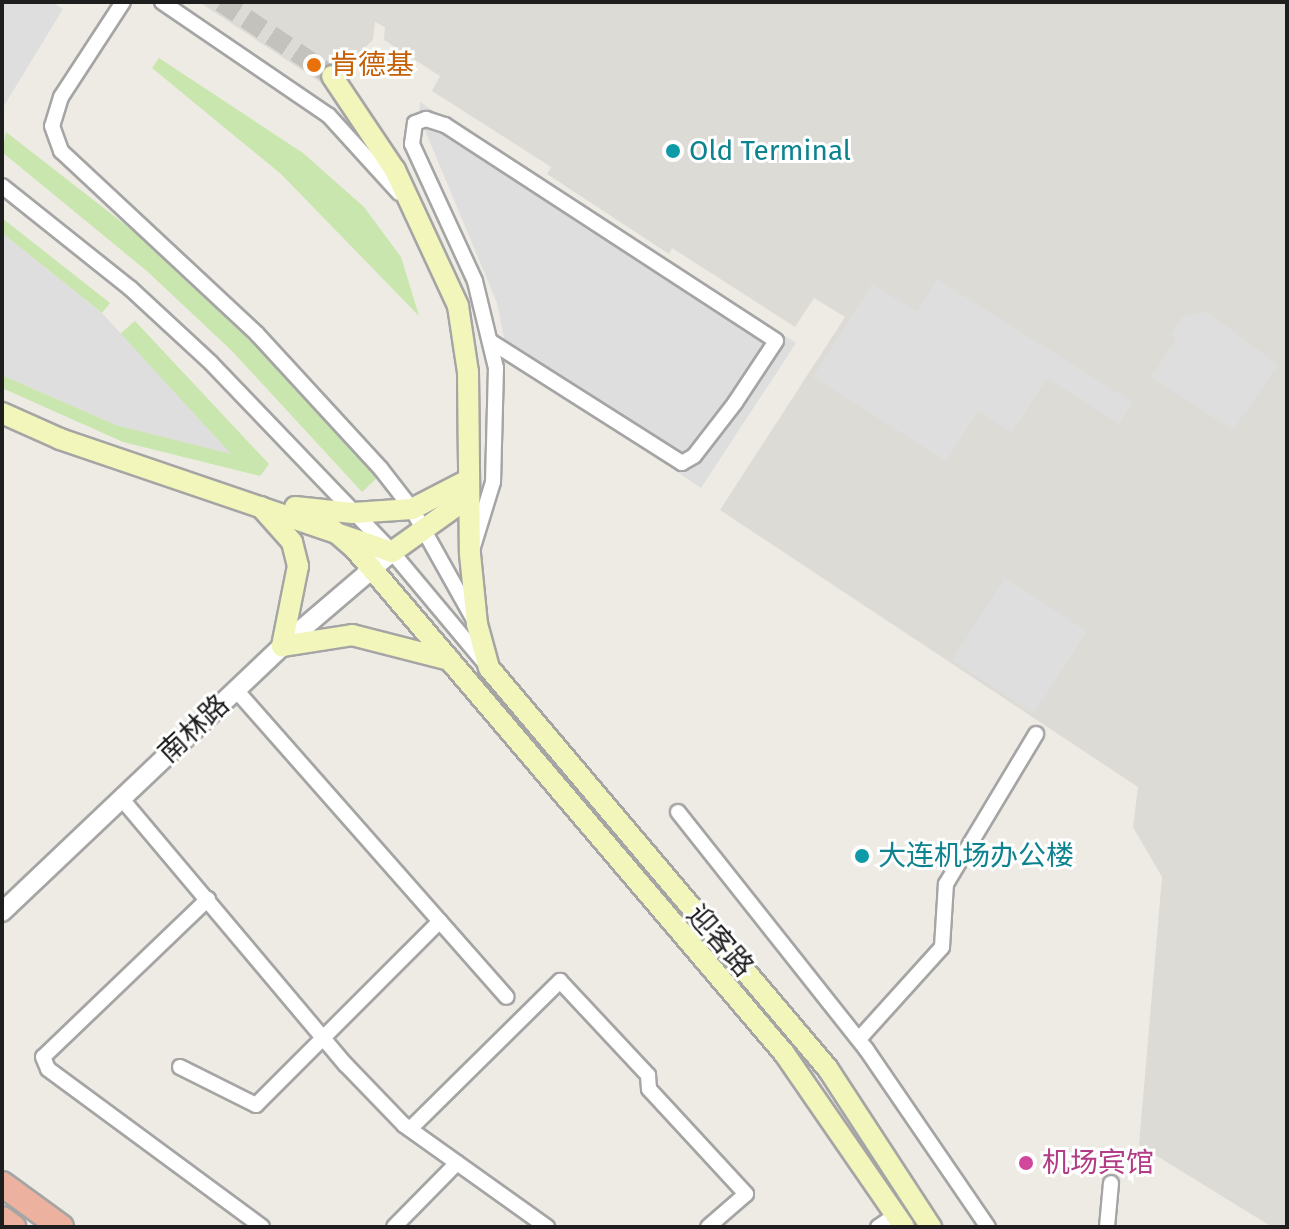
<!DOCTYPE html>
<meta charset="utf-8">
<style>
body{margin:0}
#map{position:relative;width:1289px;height:1229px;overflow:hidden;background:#eeebe4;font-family:"Fira Sans","Noto Sans SC",sans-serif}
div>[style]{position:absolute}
.airport>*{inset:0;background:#dddbd6}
.grass>*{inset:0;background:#c8e6ad}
.parking>*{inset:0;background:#dedede;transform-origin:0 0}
.secondary-tunnel>*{height:20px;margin-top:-10px;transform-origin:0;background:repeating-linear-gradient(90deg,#c4c2bc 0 20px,transparent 0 30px)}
.roads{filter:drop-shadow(2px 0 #a5a5a5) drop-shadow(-2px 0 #a5a5a5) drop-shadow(0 2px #a5a5a5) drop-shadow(0 -2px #a5a5a5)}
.minor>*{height:14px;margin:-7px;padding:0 7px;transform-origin:7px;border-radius:7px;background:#fff}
.tertiary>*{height:18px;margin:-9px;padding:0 9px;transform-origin:9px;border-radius:9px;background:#fff}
.secondary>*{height:20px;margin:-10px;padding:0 10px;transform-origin:10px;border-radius:10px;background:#f2f6bb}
.trunk>*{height:24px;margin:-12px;padding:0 12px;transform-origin:12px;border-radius:12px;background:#ecb29f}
.dots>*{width:22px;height:22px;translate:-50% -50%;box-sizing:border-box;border:4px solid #fff;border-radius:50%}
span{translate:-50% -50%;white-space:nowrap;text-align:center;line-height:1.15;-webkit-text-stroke:6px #fff;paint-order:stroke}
.food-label{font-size:28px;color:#c56008}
.left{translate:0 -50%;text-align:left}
.culture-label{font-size:28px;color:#0d838f}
.street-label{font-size:28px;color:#1e1e1e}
.hotel-label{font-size:28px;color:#b23c85}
.frame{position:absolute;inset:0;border:4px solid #1e1e1e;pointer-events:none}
</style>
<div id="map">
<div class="airport">
<i style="clip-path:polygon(199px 2px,1287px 2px,1287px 1227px,1272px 1227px,1139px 1145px,1162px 877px,1133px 827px,1138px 787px,720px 510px,845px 317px,814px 298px,795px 327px,672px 248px,669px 254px,547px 174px,551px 167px,432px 91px,440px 76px,384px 40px,385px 27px,375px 22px,373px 40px,349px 62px,343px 60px,326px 86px)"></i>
</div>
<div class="grass">
<i style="clip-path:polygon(159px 58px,303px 153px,364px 207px,401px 257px,419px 316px,281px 174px,152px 68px)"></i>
<i style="clip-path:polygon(6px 132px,132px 230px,263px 353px,378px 477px,362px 492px,232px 351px,148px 272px,2px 152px)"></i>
<i style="clip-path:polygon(2px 218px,110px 303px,102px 313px,2px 233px)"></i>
<i style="clip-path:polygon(135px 321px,269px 464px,260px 476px,123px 442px,2px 388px,2px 375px,116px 425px,230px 453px,120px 334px)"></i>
</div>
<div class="parking">
<i style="clip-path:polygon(2px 2px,52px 2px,63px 9px,2px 109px)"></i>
<i style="clip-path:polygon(420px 102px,796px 343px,701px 488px,508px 358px,497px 303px,419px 116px)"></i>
<i style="clip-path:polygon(2px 233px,102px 313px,231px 454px,116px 425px,2px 375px)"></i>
<i style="clip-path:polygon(937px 279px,1132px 402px,1119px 424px,1047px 378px,1012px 433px,978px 411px,946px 461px,813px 377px,872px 284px,917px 312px)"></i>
<i style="clip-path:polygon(1207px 312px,1278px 365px,1233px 430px,1151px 377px,1177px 338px,1171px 335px,1183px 316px)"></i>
<i style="left:1005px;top:578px;width:98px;height:98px;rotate:33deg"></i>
</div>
<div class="secondary-tunnel">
<i style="left:221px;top:2px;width:133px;rotate:33.7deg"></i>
</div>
<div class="roads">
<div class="minor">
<i style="left:123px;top:2px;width:113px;rotate:123.1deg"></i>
<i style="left:61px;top:97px;width:30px;rotate:107deg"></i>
<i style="left:52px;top:126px;width:27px;rotate:70deg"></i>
<i style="left:61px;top:151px;width:268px;rotate:43deg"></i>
<i style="left:257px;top:334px;width:183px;rotate:47.4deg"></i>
<i style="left:381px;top:469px;width:51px;rotate:52.2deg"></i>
<i style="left:412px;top:509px;width:127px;rotate:60.8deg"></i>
<i style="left:162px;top:2px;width:202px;rotate:34.3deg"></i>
<i style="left:329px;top:116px;width:104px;rotate:47.7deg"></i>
<i style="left:2px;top:186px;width:164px;rotate:38.6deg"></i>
<i style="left:130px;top:288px;width:110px;rotate:42.8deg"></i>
<i style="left:211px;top:363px;width:262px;rotate:46.2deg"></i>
<i style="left:392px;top:552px;width:143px;rotate:50.1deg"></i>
<i style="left:473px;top:547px;width:68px;rotate:-72.9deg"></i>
<i style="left:493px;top:482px;width:114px;rotate:-88.5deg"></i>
<i style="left:496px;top:368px;width:89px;rotate:-103.6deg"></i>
<i style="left:475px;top:281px;width:151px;rotate:-114.7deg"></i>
<i style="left:412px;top:144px;width:21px;rotate:-82deg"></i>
<i style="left:415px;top:123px;width:12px;rotate:-20deg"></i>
<i style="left:426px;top:119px;width:20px;rotate:18deg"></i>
<i style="left:445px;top:125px;width:395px;rotate:33.1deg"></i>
<i style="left:776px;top:341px;width:74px;rotate:123.5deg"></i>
<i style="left:735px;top:403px;width:67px;rotate:127.7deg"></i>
<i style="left:694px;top:456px;width:14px;rotate:150deg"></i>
<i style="left:682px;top:463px;width:226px;rotate:-147.6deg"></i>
<i style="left:236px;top:690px;width:409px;rotate:48.6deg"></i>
<i style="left:121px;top:798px;width:349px;rotate:49.9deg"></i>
<i style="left:346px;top:1065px;width:83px;rotate:46deg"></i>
<i style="left:404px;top:1125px;width:176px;rotate:35.5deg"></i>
<i style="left:678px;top:812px;width:303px;rotate:51.6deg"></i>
<i style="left:866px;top:1049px;width:216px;rotate:55.6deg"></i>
<i style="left:208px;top:899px;width:228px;rotate:136.2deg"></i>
<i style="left:43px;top:1057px;width:13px;rotate:67deg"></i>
<i style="left:48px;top:1069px;width:266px;rotate:36.4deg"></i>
<i style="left:859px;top:1039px;width:124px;rotate:-47.9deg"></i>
<i style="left:942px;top:947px;width:63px;rotate:-86.4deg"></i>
<i style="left:946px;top:884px;width:175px;rotate:-59deg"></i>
<i style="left:180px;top:1067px;width:85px;rotate:26.6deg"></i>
<i style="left:256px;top:1105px;width:260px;rotate:-45deg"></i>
<i style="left:410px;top:1129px;width:211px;rotate:-44.6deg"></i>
<i style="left:560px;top:981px;width:129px;rotate:46.9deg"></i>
<i style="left:648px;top:1075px;width:14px;rotate:86deg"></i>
<i style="left:649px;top:1089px;width:143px;rotate:47.3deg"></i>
<i style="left:746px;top:1194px;width:50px;rotate:139deg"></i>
<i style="left:394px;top:1227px;width:90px;rotate:-45.5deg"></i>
<i style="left:878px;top:1227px;width:22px;rotate:-34deg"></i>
<i style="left:1107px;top:1227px;width:44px;rotate:-84.8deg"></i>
</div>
<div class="tertiary">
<i style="left:2px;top:912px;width:386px;rotate:-43.5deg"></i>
<i style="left:282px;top:646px;width:145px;rotate:-40.5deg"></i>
</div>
<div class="secondary">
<i style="left:332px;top:76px;width:113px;rotate:56.2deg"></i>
<i style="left:395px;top:170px;width:150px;rotate:65.1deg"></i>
<i style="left:458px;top:306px;width:67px;rotate:81.4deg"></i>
<i style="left:468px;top:372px;width:182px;rotate:89.4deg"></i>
<i style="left:470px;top:554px;width:70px;rotate:84.3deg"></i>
<i style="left:477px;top:624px;width:46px;rotate:74.7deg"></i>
<i style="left:489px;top:668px;width:525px;rotate:49.79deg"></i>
<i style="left:828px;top:1069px;width:189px;rotate:56.9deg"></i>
<i style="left:2px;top:413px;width:64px;rotate:24.1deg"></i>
<i style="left:60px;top:439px;width:351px;rotate:18.8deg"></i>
<i style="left:392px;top:552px;width:91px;rotate:-35.6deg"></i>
<i style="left:261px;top:507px;width:47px;rotate:48.5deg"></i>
<i style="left:292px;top:542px;width:25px;rotate:76deg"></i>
<i style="left:298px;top:566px;width:82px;rotate:101.3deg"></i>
<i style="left:282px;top:646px;width:71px;rotate:-8.9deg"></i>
<i style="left:352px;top:635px;width:101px;rotate:14.3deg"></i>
<i style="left:295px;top:507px;width:58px;rotate:5.9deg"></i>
<i style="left:353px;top:513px;width:59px;rotate:-3.9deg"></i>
<i style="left:412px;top:509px;width:61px;rotate:-27.4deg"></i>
<i style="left:332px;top:529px;width:30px;rotate:41deg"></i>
<i style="left:355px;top:549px;width:662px;rotate:49.6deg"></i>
<i style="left:784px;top:1053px;width:211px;rotate:55.4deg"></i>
</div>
<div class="trunk">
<i style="left:2px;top:1184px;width:73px;rotate:36.1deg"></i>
<i style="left:2px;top:1219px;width:14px;rotate:36deg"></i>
</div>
</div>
<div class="dots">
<i style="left:314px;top:65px;background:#e8710a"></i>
<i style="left:673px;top:151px;background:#0f9aa8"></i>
<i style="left:862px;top:856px;background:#0f9aa8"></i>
<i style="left:1026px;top:1163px;background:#d1479c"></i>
</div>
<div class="food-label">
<span class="left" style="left:330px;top:65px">肯德基</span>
</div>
<div class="culture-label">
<span class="left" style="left:689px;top:151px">Old Terminal</span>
<span class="left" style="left:878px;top:856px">大连机场办公楼</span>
</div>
<div class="street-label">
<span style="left:194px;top:729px;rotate:-43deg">南林路</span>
<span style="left:720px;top:941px;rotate:49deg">迎客路</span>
</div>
<div class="hotel-label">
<span class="left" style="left:1042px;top:1163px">机场宾馆</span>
</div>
<div class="frame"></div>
</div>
